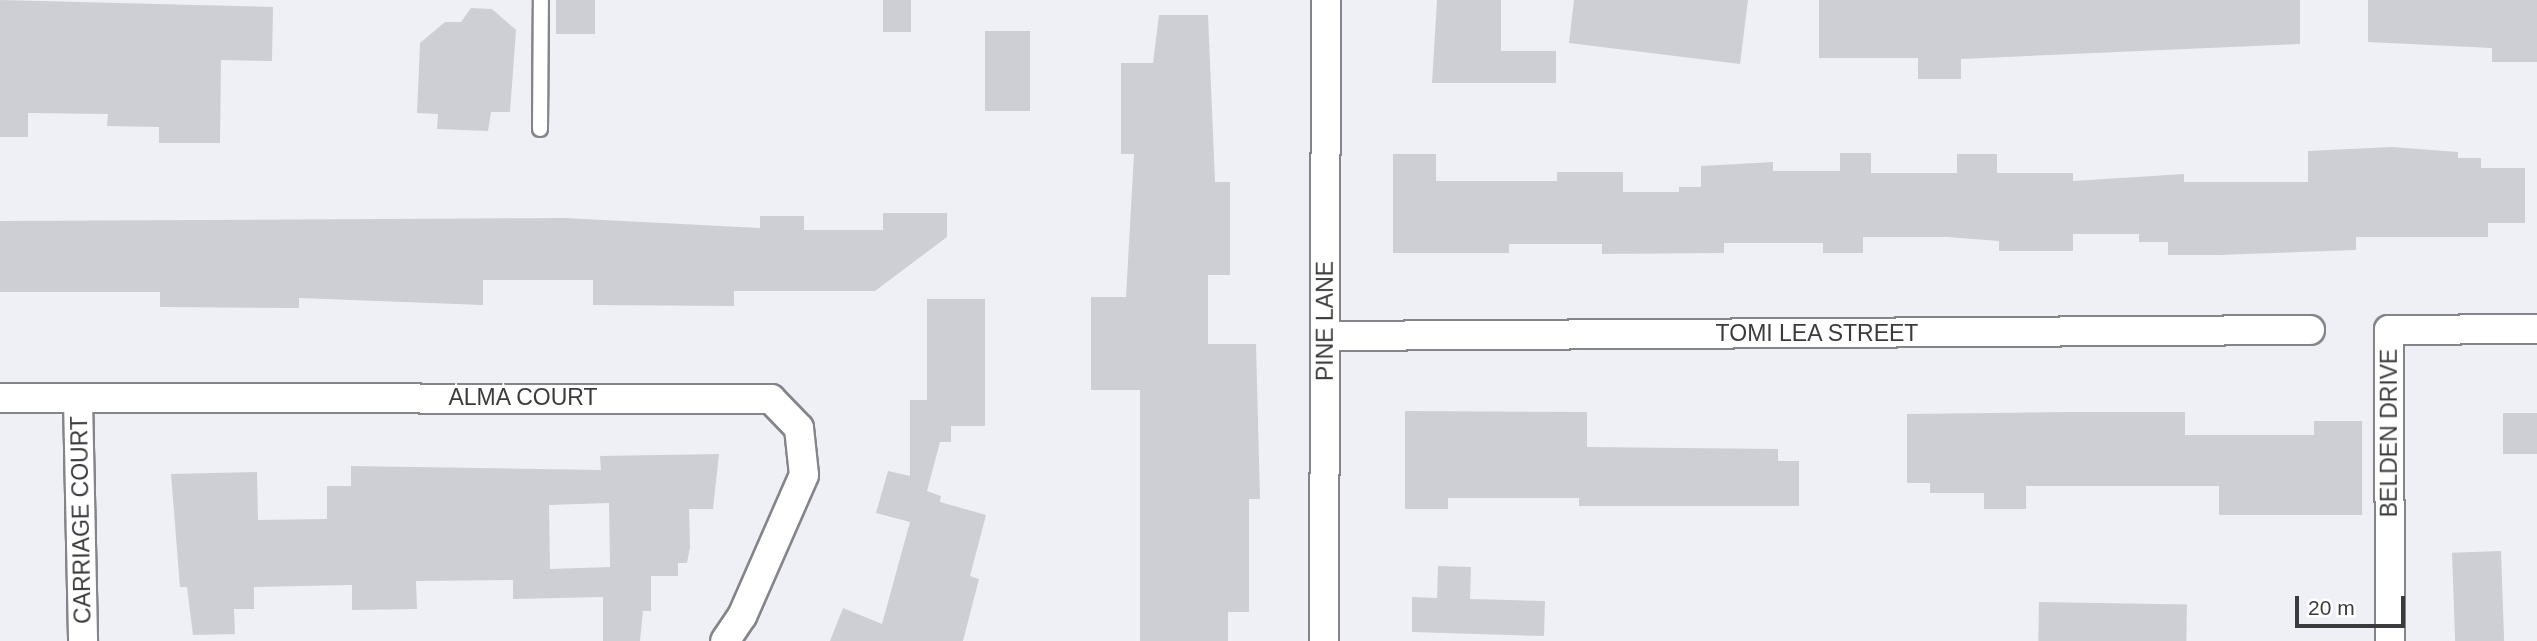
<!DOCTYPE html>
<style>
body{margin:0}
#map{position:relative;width:2537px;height:641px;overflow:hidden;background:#eef0f6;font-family:Arial,sans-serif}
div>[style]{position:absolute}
.building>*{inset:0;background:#cecfd5;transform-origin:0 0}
.roads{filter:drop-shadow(2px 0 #84858a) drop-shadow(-2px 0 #84858a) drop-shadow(0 2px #84858a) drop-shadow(0 -2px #84858a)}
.lane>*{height:14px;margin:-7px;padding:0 7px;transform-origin:7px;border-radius:7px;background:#fff}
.street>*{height:28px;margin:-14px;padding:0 14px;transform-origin:14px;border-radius:14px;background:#fff}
span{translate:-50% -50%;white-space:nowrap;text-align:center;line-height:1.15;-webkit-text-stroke:5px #fff;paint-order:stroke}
.street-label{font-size:23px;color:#3b3b3e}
.scale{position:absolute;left:2295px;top:596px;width:110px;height:32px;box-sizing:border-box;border:4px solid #3b3b3e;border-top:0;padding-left:9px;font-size:21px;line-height:24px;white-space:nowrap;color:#3b3b3e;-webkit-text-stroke:5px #fff;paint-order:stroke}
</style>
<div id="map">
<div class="building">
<i style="clip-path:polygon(0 0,273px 7px,272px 61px,221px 60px,220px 143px,159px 143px,159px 127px,107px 126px,108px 114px,28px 113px,28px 137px,0 137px)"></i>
<i style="left:556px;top:0;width:39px;height:34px"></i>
<i style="left:883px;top:0;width:28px;height:32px"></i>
<i style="clip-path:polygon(1437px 0,1501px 0,1501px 51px,1556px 51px,1556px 83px,1432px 83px)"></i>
<i style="clip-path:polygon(1574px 0,1748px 0,1740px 64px,1569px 43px)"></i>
<i style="clip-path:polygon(1819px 0,2300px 0,2300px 44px,1961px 59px,1961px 79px,1918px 79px,1918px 58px,1819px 58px)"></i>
<i style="clip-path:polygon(2368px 0,2537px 0,2537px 62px,2492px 62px,2492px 48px,2368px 42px)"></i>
<i style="clip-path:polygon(471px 8px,492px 9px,516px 30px,510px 112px,491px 112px,488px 131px,437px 129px,438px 114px,417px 113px,420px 43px,445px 22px,461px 22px)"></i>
<i style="clip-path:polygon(1159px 15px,1208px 15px,1215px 182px,1230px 182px,1230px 275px,1208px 275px,1208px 344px,1256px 344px,1260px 499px,1249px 499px,1249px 612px,1228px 612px,1228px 641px,1140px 641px,1140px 390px,1091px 390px,1091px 297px,1126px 297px,1134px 154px,1121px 154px,1121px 63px,1153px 63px)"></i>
<i style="left:985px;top:31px;width:45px;height:80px"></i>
<i style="clip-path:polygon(2392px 147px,2458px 152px,2458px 158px,2481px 158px,2481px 168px,2525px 168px,2525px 223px,2488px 223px,2488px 237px,2356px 237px,2356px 250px,2218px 255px,2168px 255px,2168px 242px,2139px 242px,2139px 234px,2073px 234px,2073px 251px,1999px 251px,1999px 241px,1947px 237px,1863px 237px,1863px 253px,1823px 253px,1823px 243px,1724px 243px,1724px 253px,1602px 254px,1602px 244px,1509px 244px,1509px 253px,1393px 253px,1393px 154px,1436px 154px,1436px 181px,1557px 181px,1557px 172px,1623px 172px,1623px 192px,1679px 192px,1679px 187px,1701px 187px,1701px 166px,1773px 162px,1773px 171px,1840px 171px,1840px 153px,1871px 153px,1871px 173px,1957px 173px,1957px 154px,1997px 154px,1997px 173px,2073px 173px,2073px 181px,2184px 174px,2184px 182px,2308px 182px,2308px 151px)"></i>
<i style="clip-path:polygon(883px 213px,947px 213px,947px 237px,875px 291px,734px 291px,734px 306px,593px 305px,593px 280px,483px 280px,483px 305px,299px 298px,299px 308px,160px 307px,160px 292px,0 292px,0 221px,564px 218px,760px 228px,760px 216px,804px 216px,804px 230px,883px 230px)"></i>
<i style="clip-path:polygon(927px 299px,985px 299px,985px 426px,951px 426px,951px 442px,940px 442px,927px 491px,941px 496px,940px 502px,986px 515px,970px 576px,979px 579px,963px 641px,830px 641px,843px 608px,882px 624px,910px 522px,876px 513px,888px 471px,910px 476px,910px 400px,927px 400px)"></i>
<i style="clip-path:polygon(1405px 411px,1587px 412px,1587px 447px,1778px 449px,1778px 461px,1799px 461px,1799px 506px,1579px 506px,1579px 498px,1448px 498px,1448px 509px,1405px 509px)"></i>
<i style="clip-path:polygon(2067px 412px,2185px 412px,2185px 435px,2314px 435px,2314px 421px,2362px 421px,2362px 515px,2219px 515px,2219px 486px,2026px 486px,2026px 509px,1984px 509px,1984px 493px,1930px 493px,1930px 483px,1907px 483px,1907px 414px)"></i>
<i style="left:2503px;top:413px;width:34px;height:41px"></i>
<i style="clip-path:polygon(evenodd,719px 454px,713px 509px,689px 509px,690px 547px,687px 563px,678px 563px,678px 576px,651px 576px,651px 611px,643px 611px,640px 641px,603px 641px,603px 597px,513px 599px,513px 580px,416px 581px,417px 609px,352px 610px,352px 585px,254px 587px,254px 609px,234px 609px,235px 634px,193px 635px,187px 587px,180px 587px,171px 474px,257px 472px,258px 520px,327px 519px,327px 486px,351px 486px,351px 466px,601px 470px,600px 456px,719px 454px,609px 503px,610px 567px,550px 569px,549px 505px,609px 503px)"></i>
<i style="left:2501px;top:551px;width:90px;height:49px;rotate:88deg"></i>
<i style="clip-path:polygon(1438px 566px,1471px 567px,1470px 599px,1545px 601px,1544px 636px,1412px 632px,1412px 597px,1437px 598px)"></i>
<i style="left:2039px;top:602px;width:148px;height:39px;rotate:1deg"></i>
</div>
<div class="roads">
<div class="lane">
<i style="left:540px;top:129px;width:129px;rotate:-89.6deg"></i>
</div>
<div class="street">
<i style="left:1325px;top:336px;width:985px;rotate:-0.35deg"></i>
<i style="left:0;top:398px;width:771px;rotate:0.07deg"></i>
<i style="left:771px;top:399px;width:40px;rotate:46deg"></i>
<i style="left:799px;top:428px;width:47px;rotate:83.9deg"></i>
<i style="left:804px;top:475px;width:154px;rotate:113.7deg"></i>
<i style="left:742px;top:616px;width:30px;rotate:124deg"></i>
<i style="left:78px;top:399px;width:242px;rotate:88.8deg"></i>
<i style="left:1324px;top:641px;width:641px;rotate:-89.82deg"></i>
<i style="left:2390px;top:641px;width:311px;rotate:-90.2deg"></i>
<i style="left:2389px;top:330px;width:148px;rotate:-0.4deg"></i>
</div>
</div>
<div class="street-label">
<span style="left:1325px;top:321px;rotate:-90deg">PINE LANE</span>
<span style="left:1817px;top:333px">TOMI LEA STREET</span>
<span style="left:523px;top:397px">ALMA COURT</span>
<span style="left:2389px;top:433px;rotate:-90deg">BELDEN DRIVE</span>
<span style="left:81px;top:520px;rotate:-91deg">CARRIAGE COURT</span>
</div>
<div class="scale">20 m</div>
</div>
